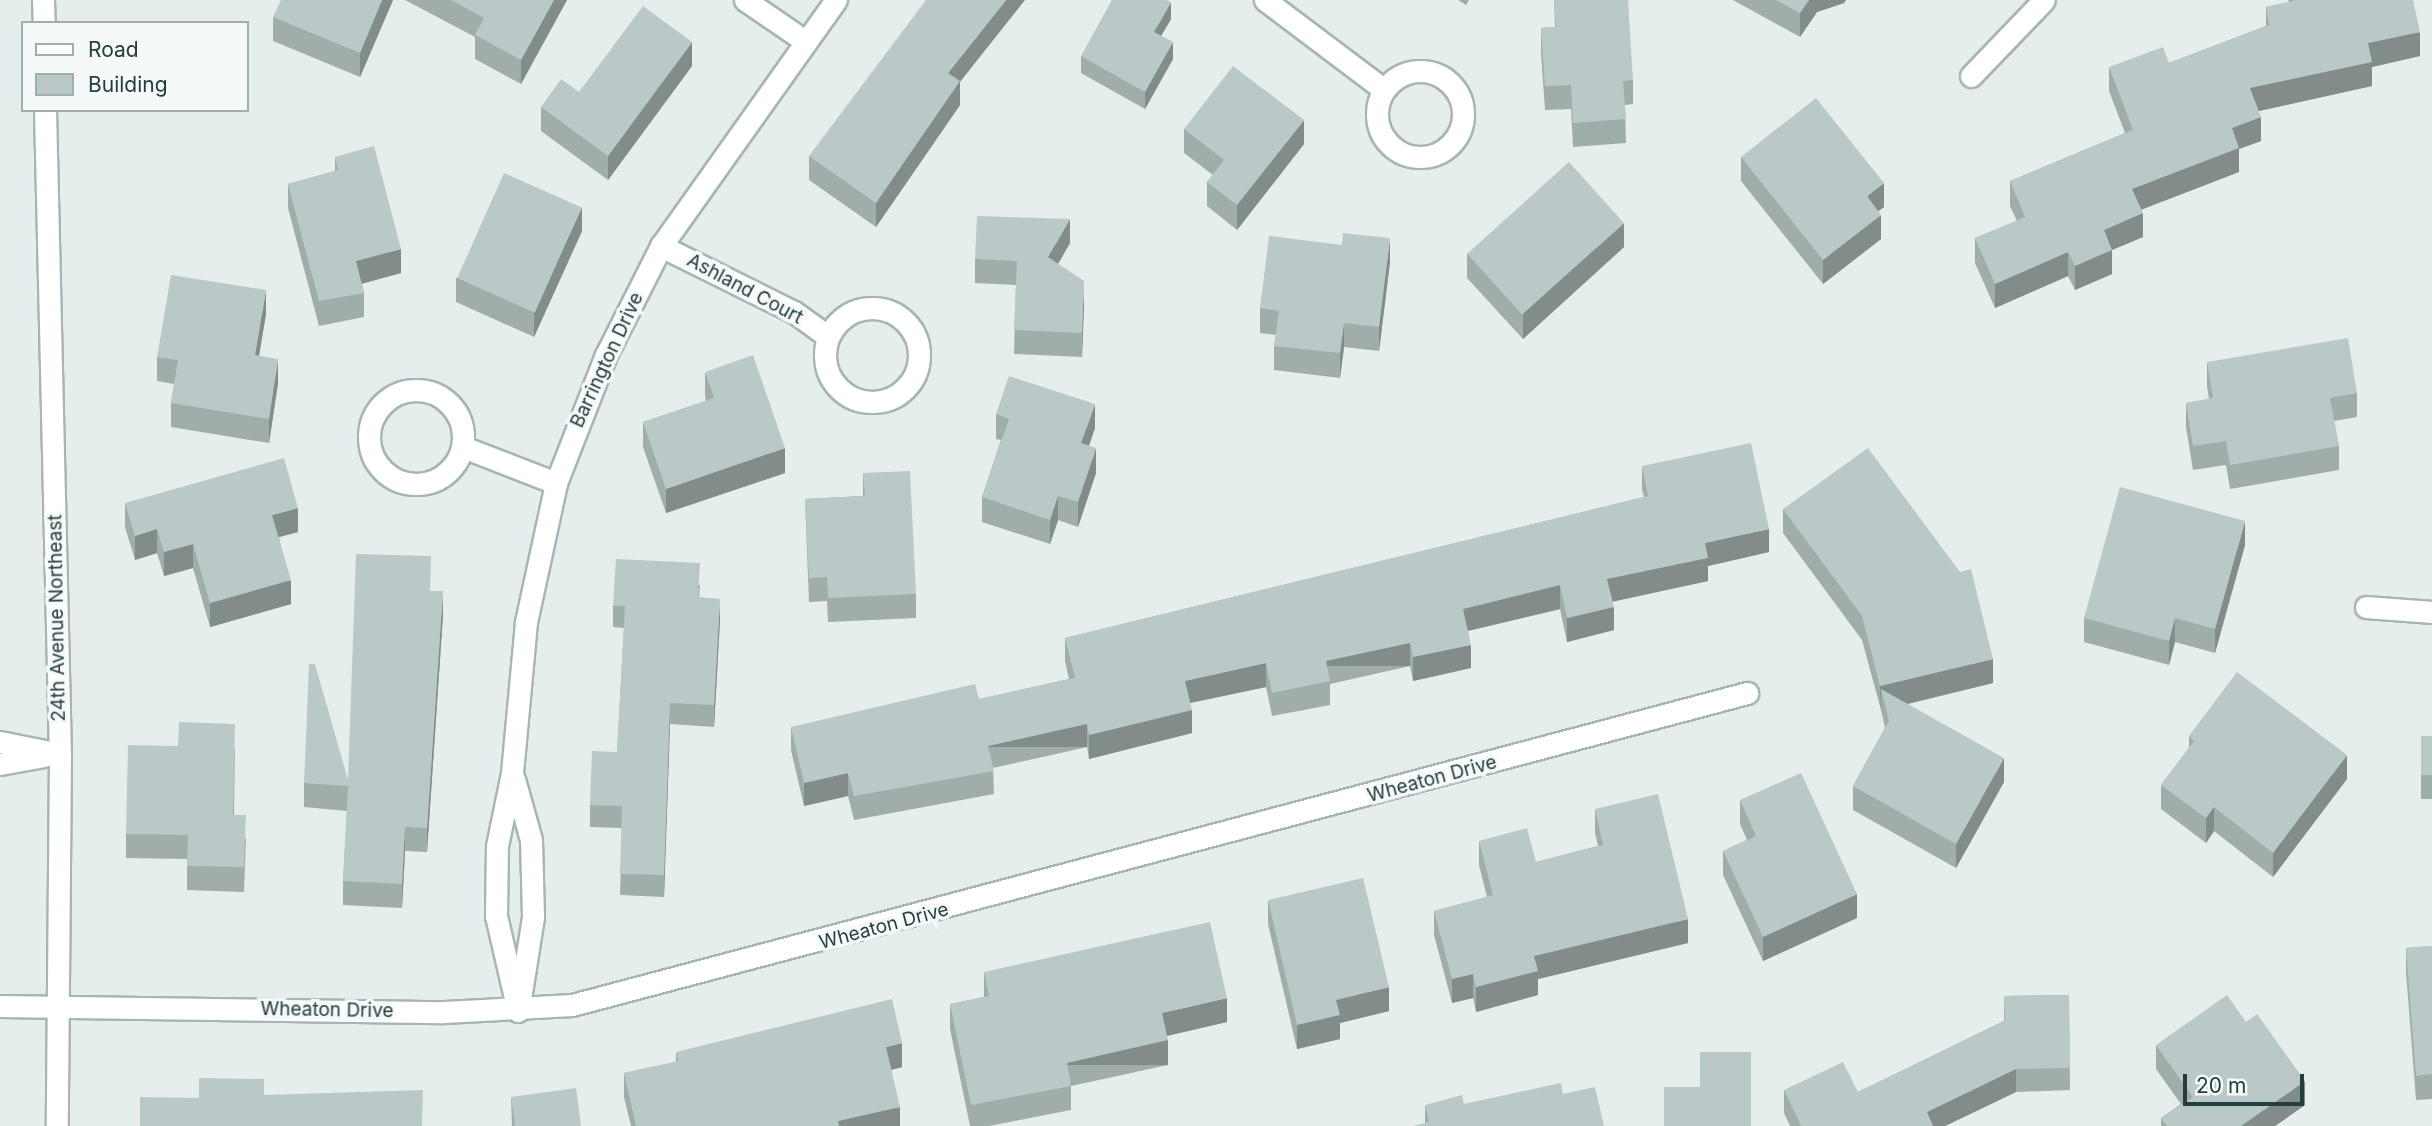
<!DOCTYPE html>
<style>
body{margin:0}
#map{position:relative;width:2432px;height:1126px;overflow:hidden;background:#e5eeed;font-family:Inter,sans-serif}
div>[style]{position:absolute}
.roads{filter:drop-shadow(2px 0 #a7b5b6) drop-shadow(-2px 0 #a7b5b6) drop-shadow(0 2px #a7b5b6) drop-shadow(0 -2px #a7b5b6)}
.street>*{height:21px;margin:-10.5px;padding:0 10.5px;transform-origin:10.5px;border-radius:10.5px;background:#fff}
.street>.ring{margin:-10.5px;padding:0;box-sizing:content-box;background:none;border:21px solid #fff;border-radius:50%}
.secondary>*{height:21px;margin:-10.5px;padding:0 10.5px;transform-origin:10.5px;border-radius:10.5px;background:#fff}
.wall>*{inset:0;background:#a0adab;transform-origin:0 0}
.shaded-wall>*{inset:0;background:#828d8b;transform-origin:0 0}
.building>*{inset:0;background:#bac9c7;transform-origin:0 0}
span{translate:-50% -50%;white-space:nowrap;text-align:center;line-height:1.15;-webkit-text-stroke:7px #f5faf9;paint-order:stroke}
.street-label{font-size:19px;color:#243d40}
.legend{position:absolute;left:21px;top:21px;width:228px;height:91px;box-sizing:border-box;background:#f5faf9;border:2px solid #a1aeaf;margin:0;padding:9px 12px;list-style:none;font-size:21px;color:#243d40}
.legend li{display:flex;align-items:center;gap:14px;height:35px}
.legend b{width:35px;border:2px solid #a1aeaf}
.scale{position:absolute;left:2183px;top:1074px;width:121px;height:32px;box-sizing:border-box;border:4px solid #243d40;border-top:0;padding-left:9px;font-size:21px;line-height:24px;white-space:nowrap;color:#243d40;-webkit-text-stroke:5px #f5faf9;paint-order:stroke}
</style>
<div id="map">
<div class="roads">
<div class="street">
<i style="left:745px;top:0;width:73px;rotate:34.3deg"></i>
<i style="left:1265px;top:0;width:148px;rotate:37deg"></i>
<i class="ring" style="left:1377px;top:71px;width:65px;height:65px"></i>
<i style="left:1971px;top:76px;width:105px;rotate:-46.2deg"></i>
<i style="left:661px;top:246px;width:148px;rotate:26.4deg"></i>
<i style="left:794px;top:312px;width:41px;rotate:36deg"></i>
<i class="ring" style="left:825px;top:308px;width:73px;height:73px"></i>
<i class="ring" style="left:369px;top:390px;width:73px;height:73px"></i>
<i style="left:463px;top:447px;width:100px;rotate:21.2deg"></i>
<i style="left:2366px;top:607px;width:66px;rotate:4.3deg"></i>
<i style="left:0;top:742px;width:61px;rotate:11.3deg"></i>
<i style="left:0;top:764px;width:45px;rotate:-10.3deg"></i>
<i style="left:514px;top:779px;width:63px;rotate:74.4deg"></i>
<i style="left:531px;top:840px;width:77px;rotate:88.5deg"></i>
<i style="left:533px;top:917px;width:83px;rotate:99deg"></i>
<i style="left:0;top:1006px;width:444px;rotate:0.8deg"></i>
<i style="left:444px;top:1012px;width:128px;rotate:-3.1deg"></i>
<i style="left:572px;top:1005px;width:1216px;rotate:-14.87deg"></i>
<i style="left:518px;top:1011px;width:98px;rotate:-103deg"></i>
<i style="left:496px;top:916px;width:70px;rotate:-89.2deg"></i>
<i style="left:497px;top:846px;width:75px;rotate:-78.4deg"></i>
<i style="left:512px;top:773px;width:152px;rotate:-84.7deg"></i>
<i style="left:526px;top:622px;width:142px;rotate:-77.8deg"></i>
<i style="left:556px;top:483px;width:137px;rotate:-68.7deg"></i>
<i style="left:606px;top:355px;width:122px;rotate:-63.2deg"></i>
<i style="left:661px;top:246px;width:302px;rotate:-54.6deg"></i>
</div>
<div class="secondary">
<i style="left:43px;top:0;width:23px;rotate:88deg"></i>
<i style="left:45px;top:110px;width:644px;rotate:88.67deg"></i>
<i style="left:60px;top:754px;width:372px;rotate:90.5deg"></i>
</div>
</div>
<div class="wall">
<i style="clip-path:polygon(393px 0,360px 77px,273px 41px,273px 17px)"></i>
<i style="clip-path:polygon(405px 0,567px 0,521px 84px,475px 59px,475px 37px)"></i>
<i style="clip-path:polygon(1458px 0,1469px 0,1466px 5px)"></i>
<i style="clip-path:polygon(1554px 0,1633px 80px,1633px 104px,1625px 105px,1626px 143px,1573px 147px,1571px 109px,1545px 110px,1541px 53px,1541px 28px,1555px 27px)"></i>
<i style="clip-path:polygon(1733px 0,1846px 0,1844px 3px,1817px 12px,1800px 37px)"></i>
<i style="clip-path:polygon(2288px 0,2413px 0,2420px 56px,2372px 67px,2372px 86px,2259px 111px,2261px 141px,2239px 149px,2239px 172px,2141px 210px,2143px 237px,2112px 250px,2112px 274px,2075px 290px,2068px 276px,1995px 308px,1975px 263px,1975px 238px,2017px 221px,2010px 206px,2010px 181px,2125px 133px,2109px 91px,2109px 67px,2169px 63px,2266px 26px,2266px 7px,2289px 2px)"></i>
<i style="clip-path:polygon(1171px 19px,1161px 36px,1173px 59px,1145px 109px,1081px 73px,1081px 56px)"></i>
<i style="clip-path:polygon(692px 66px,608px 180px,541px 131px,541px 107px,579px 92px)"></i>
<i style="clip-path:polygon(960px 82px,960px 105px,876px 227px,809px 180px,809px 156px)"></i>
<i style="clip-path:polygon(1184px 129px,1304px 144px,1237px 230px,1207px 206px,1207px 182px,1213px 175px,1184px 153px)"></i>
<i style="clip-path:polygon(335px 157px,401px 273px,362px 284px,364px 293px,364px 317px,319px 326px,288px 208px,288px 184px,335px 171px)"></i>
<i style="clip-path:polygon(1741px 157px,1884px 207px,1878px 211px,1881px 239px,1823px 284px,1741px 181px)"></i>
<i style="clip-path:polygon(582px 231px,534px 337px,456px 302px,456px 278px)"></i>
<i style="clip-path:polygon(1070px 243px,1058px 264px,1084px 305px,1082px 357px,1014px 354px,1016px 285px,975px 283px,975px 259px)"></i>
<i style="clip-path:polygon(1624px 247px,1523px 339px,1467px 278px,1467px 254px)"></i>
<i style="clip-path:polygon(1390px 262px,1379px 351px,1344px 347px,1340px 378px,1274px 370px,1274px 346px,1276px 335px,1260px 333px,1260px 308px)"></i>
<i style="clip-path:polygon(266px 314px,259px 356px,278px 383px,269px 443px,171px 427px,171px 403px,174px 384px,157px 381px,157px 357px)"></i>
<i style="clip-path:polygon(2207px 362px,2357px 393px,2357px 417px,2334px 421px,2339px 446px,2339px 470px,2230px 489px,2226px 465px,2193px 470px,2186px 427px,2186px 403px,2209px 399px,2207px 386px)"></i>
<i style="clip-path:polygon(705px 372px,785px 473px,666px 513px,643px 447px,643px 422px,706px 401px,705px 396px)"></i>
<i style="clip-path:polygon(996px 414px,1095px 428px,1089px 446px,1096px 473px,1078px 527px,1058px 520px,1050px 544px,982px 522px,982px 497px,1001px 440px,996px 439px)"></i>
<i style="clip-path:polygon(1642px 466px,1769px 552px,1708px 566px,1708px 581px,1612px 601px,1614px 630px,1567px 642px,1560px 609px,1468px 631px,1471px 668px,1413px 681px,1410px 666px,1330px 684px,1330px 705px,1272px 716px,1266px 687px,1190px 703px,1192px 733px,1089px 759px,1087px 747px,993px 768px,994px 794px,854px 820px,848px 796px,804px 806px,791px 750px,791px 727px,979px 699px,1069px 679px,1065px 661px,1065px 638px,1644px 497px,1642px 489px)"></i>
<i style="clip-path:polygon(863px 473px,916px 594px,916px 618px,828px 622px,827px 601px,809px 602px,805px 499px,863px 496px)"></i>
<i style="clip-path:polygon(125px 503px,298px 532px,279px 537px,291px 604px,210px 627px,193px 568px,164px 576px,157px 553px,135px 560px,125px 527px)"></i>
<i style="clip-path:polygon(1783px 509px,1993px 683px,1908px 704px,2004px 782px,1956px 868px,1853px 810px,1853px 786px,1885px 728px,1881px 710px,1862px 640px,1783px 533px)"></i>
<i style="clip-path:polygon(2245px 545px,2215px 653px,2175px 642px,2169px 665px,2084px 642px,2084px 618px)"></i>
<i style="clip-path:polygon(700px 585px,699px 597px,720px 620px,714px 727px,670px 724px,664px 897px,620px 895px,622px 828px,590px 827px,590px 805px,617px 752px,624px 628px,613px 627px,613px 606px)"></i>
<i style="clip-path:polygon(431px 591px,443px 615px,427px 852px,405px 851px,402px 908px,343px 905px,343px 881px,347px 811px,304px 807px,304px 783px,348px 780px)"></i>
<i style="clip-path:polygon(2189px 736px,2347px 779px,2273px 877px,2214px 831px,2206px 843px,2161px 809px,2161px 785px,2189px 748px)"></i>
<i style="left:2421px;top:736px;width:11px;height:63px"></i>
<i style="clip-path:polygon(235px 748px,234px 815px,246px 839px,244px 892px,187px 890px,187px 859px,126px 858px,126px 834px)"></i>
<i style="clip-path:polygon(1740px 800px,1857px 918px,1763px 961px,1723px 875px,1723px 851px,1747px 840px,1740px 824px)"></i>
<i style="clip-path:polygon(1595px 809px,1688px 943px,1538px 979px,1538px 995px,1476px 1012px,1473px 998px,1452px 1003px,1434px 935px,1434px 911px,1487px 897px,1479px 865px,1479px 841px,1536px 862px,1598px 846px,1595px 833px)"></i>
<i style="clip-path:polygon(1268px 900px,1389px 1011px,1340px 1023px,1340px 1039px,1297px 1049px,1268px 924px)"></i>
<i style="clip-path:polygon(2432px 946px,2432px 1099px,2416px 1100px,2406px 972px,2406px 948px)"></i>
<i style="clip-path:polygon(984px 972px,1227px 1022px,1167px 1036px,1168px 1065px,1071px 1086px,1071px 1110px,989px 1126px,970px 1126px,950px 1029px,950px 1004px,984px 997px)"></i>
<i style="clip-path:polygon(2069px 995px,2070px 1090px,2016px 1092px,1945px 1126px,1790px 1126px,1784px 1113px,1784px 1090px,1858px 1092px,2004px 1021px,2004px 996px)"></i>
<i style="clip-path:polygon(2156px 1045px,2305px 1105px,2275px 1126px,2161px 1126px,2161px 1118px,2181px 1104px,2156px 1069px)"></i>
<i style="clip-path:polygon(676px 1052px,902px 1067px,891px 1070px,900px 1126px,631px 1126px,624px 1097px,624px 1073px,676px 1062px)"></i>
<i style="clip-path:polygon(1563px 1094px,1425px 1123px,1425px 1105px,1464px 1104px)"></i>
<i style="clip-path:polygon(511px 1097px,581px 1126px,512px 1126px)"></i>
</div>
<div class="shaded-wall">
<i style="clip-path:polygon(382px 0,393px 0,360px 77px,360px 53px)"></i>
<i style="clip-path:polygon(554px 0,567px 0,521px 84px,521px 60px)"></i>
<i style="clip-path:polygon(1006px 0,1025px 0,960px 82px,960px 105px,876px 227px,876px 203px,948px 73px)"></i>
<i style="clip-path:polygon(1809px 0,1846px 0,1844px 3px,1817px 12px,1800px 37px,1800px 13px)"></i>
<i style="clip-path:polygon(1171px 2px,1171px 19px,1154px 48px,1154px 32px)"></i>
<i style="clip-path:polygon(2420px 32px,2420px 56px,2372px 67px,2372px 86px,2250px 113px,2250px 88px,2368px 43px)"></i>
<i style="clip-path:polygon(692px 42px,692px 66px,608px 180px,608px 156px)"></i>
<i style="clip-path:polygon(1173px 42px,1173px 59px,1145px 109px,1145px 92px)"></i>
<i style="clip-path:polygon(2261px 117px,2261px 141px,2239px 149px,2239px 172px,2132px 213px,2132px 189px,2232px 128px)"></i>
<i style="clip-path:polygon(1304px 120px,1304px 144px,1237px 230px,1237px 205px)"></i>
<i style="clip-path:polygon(1884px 183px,1884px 207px,1867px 220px,1867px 196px)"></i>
<i style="clip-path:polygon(582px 207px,582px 231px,534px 337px,534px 313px)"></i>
<i style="clip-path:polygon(2143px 213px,2143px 237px,2112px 250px,2112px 274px,2075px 290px,2075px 266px,2104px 230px)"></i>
<i style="clip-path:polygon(1881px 215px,1881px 239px,1823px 284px,1823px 260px)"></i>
<i style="clip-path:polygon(1070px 219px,1070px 243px,1048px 281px,1048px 257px)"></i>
<i style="clip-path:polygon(1624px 223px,1624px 247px,1523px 339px,1523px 314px)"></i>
<i style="clip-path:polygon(1390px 238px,1390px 262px,1379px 351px,1379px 327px)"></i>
<i style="clip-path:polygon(401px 249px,401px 273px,356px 285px,356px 261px)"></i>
<i style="clip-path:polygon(2068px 252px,2068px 276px,1995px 308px,1995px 284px)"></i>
<i style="clip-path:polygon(1084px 281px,1084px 305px,1082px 357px,1082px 333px)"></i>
<i style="clip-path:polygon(266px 290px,266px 314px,255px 379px,255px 355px)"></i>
<i style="clip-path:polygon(1344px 323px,1344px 347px,1340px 378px,1340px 353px)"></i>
<i style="clip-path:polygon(278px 359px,278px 383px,269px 443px,269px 419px)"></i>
<i style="clip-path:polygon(1095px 404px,1095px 428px,1081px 468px,1081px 443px)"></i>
<i style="clip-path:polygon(785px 448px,785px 473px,666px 513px,666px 489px)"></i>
<i style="clip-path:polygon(1096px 448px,1096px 473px,1078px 527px,1078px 502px)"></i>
<i style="clip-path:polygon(1058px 496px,1058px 520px,1050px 544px,1050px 520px)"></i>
<i style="clip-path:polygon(298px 508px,298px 532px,272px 539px,272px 515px)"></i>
<i style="clip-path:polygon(2245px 521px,2245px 545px,2215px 653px,2215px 629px)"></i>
<i style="clip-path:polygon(157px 529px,157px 553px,135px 560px,135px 536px)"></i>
<i style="clip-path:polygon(1769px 529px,1769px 552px,1708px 566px,1708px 581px,1607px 603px,1607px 579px,1705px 543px)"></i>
<i style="clip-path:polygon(193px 544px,193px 568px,164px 576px,164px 552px)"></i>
<i style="clip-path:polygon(291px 580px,291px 604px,210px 627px,210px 603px)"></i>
<i style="clip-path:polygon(1560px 585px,1560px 609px,1463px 632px,1463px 609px)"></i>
<i style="clip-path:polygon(443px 591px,443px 615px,427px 852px,427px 828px)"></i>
<i style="clip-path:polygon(720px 599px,720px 620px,714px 727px,714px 705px)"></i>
<i style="clip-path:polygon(1614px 607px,1614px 630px,1567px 642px,1567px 618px)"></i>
<i style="clip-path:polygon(2175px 618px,2175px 642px,2169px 665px,2169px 641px)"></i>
<i style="left:1410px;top:643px;width:23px;height:86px;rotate:90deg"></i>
<i style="clip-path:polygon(1471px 645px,1471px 668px,1413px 681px,1413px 657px)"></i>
<i style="clip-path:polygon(1993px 659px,1993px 683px,1886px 709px,1881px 689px,1880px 710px,1880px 686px)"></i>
<i style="clip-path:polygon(1266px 663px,1266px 687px,1185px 704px,1185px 681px)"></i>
<i style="clip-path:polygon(670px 703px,670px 724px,664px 897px,664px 875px)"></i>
<i style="clip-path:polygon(1192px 710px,1192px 733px,1089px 759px,1089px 735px)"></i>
<i style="left:1087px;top:724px;width:23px;height:101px;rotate:90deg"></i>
<i style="clip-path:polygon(2347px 755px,2347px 779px,2273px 877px,2273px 853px)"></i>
<i style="clip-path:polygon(2004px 758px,2004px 782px,1956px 868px,1956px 844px)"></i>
<i style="clip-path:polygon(848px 773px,848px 796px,804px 806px,804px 783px)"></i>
<i style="clip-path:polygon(2214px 807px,2214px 831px,2206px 843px,2206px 818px)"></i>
<i style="clip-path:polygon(405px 827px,405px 851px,402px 908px,402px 884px)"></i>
<i style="clip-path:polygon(1857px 894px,1857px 918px,1763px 961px,1763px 937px)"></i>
<i style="clip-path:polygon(1688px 919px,1688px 943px,1538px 979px,1538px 995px,1476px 1012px,1476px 987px,1534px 956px)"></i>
<i style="clip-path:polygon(1473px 974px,1473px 998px,1452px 1003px,1452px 979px)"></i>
<i style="clip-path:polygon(1389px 987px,1389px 1011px,1340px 1023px,1340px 1039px,1297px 1049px,1297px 1025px,1336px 1000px)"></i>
<i style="clip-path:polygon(1227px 998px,1227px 1022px,1162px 1037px,1162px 1013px)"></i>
<i style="left:1168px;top:1040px;width:25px;height:104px;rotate:90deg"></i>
<i style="clip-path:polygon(902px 1043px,902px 1067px,886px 1071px,886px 1047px)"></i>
<i style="clip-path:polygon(2016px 1069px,2016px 1092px,1945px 1126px,1927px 1126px,1927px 1112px)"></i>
<i style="clip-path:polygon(2305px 1081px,2305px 1105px,2275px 1126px,2241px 1126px)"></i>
<i style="clip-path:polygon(900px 1107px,900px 1126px,838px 1126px,838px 1121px)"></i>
</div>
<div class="building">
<i style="clip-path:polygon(281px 0,382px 0,360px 53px,273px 17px)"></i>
<i style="clip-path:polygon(451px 0,554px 0,521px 60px,475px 35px,484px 18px)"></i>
<i style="clip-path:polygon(926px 0,1006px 0,948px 73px,960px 81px,876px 203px,809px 156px)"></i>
<i style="clip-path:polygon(1112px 0,1166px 0,1171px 2px,1154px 32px,1173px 42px,1145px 92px,1081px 56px)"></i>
<i style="clip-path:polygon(1554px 0,1628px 0,1633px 80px,1623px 81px,1626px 119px,1573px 123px,1571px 85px,1545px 86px,1541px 28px,1556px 27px)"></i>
<i style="clip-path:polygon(1776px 0,1809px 0,1800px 13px)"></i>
<i style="clip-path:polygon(2293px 0,2413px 0,2420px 32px,2368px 43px,2372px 62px,2250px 88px,2261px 117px,2232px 128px,2239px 148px,2132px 189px,2143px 213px,2104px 230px,2112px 250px,2075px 266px,2068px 252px,1995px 284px,1975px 238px,2025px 217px,2010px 181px,2133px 130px,2109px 67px,2163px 47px,2169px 63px,2269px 25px,2266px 7px,2294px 1px)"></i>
<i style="clip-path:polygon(643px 6px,692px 42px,608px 156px,541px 107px,561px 79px,579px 92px)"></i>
<i style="clip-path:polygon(1233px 66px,1304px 120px,1237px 205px,1207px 182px,1224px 160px,1184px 129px)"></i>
<i style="clip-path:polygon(1816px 98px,1884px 183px,1867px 196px,1881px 215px,1823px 260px,1741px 157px)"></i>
<i style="clip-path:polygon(374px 146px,401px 249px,356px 261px,364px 293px,319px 301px,288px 184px,338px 170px,335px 157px)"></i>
<i style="left:1569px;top:162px;width:82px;height:137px;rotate:48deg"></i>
<i style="left:504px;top:173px;width:85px;height:115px;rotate:24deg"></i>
<i style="clip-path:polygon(977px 216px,1070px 219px,1048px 257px,1084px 281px,1082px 333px,1014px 330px,1017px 261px,975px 259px)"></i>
<i style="clip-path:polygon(1343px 233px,1390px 238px,1379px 327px,1344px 323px,1340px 353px,1274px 346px,1279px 311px,1260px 308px,1269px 236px,1342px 245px)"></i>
<i style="clip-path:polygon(171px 275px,266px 290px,255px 355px,278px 359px,269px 419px,171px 403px,178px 360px,157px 357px)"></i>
<i style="clip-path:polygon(2348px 338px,2357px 393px,2330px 398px,2339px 446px,2230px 465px,2226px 441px,2193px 446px,2186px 403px,2213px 398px,2207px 362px)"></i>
<i style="clip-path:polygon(753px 355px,785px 448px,666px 489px,643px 422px,714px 398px,705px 372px)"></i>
<i style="clip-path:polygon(1009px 376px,1095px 404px,1081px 443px,1096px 448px,1078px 502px,1058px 496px,1050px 520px,982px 497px,1009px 419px,996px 414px)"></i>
<i style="clip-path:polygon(1751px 443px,1769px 529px,1705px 543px,1708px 558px,1607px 579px,1614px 607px,1567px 618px,1560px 585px,1463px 609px,1471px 645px,1413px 657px,1410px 643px,1326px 661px,1330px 681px,1272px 693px,1266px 663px,1185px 681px,1192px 710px,1089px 735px,1087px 724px,988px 746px,994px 771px,854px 796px,848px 773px,804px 783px,791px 727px,975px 684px,979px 699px,1075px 678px,1065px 638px,1648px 496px,1642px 466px)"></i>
<i style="clip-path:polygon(1868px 448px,1960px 572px,1971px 569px,1993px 659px,1880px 686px,1862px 616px,1783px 509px)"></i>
<i style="clip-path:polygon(284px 458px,298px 508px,272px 515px,291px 580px,210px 603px,193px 544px,164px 552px,157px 529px,135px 536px,125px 503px)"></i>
<i style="clip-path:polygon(910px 471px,916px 594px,828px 598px,827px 577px,809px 578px,805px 499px,865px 496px,863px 473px)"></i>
<i style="clip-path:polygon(2120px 487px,2245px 521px,2215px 629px,2175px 618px,2169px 641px,2084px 618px)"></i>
<i style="clip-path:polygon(356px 554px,431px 556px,430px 591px,443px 591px,427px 828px,405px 827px,402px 884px,343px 881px,348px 786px,304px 783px,309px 664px,315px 664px,348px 780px)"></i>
<i style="clip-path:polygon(616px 559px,700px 563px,698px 597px,720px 599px,714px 705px,670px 703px,664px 875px,620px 874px,622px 806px,590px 805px,592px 751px,617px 752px,625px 606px,613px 606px)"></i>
<i style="clip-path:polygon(2237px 672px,2347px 755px,2273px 853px,2214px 807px,2206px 818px,2161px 785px,2194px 741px,2189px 736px)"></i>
<i style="clip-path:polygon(1881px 689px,2004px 758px,1956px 844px,1853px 786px,1889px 721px)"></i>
<i style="clip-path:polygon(179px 722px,235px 724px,233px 815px,246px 815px,244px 867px,187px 866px,188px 835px,126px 834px,128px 745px,178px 746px)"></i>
<i style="left:2421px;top:736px;width:11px;height:39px"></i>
<i style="clip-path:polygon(1801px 773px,1857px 894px,1763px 937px,1723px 851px,1756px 836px,1740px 800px)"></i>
<i style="clip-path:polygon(1658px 794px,1688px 919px,1534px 956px,1538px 971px,1476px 987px,1473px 974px,1452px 979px,1434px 911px,1493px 895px,1479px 841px,1527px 828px,1536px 862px,1603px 845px,1595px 809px)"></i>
<i style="clip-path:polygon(1363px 878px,1389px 987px,1336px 1000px,1340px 1015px,1297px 1025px,1268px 900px)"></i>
<i style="clip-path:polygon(1210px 922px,1227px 998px,1162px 1013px,1168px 1040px,1067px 1063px,1071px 1086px,971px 1105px,950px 1004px,989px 996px,984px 972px)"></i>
<i style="clip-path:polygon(2432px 946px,2432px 1074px,2416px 1076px,2406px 948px)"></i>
<i style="clip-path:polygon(2069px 995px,2070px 1068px,2016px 1069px,1927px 1112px,1933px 1126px,1801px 1126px,1784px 1090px,1843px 1062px,1858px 1092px,2005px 1021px,2004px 996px)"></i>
<i style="clip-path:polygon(2227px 995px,2246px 1022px,2257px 1014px,2305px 1081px,2241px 1126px,2167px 1126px,2161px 1118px,2193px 1097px,2156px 1045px)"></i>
<i style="clip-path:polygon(892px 999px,902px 1043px,886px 1047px,900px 1107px,838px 1121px,839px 1126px,636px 1126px,624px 1073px,678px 1061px,676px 1052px)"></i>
<i style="clip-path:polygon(1700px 1052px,1751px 1052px,1751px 1126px,1664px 1126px,1664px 1087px,1700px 1087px)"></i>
<i style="clip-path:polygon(199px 1078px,264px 1079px,264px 1095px,423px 1090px,422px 1126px,140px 1126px,140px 1097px,199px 1098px)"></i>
<i style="clip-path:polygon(1561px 1083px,1563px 1094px,1595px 1087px,1604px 1126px,1413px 1126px,1429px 1122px,1425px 1105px,1462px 1095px,1464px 1104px)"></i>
<i style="clip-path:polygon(576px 1088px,581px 1126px,515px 1126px,511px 1097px)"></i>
</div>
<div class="street-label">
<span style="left:745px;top:289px;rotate:28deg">Ashland Court</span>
<span style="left:607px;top:360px;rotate:-65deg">Barrington Drive</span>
<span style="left:57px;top:618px;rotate:-91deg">24th Avenue Northeast</span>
<span style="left:1432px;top:779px;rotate:-15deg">Wheaton Drive</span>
<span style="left:884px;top:926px;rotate:-15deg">Wheaton Drive</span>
<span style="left:327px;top:1010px;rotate:1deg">Wheaton Drive</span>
</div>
<ul class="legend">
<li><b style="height:9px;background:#fff"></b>Road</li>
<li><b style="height:19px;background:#bac9c7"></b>Building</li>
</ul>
<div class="scale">20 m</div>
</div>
